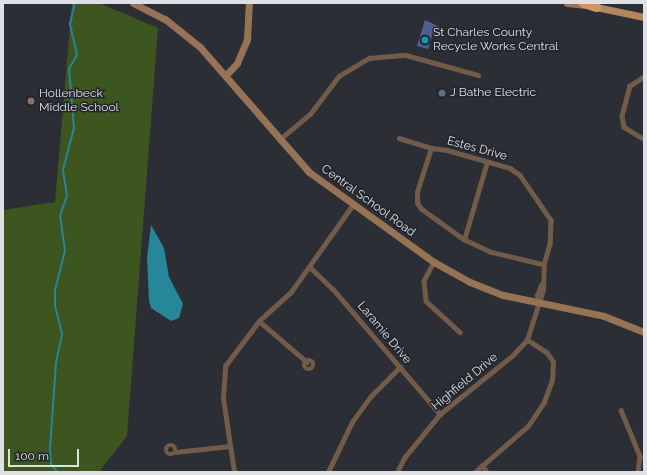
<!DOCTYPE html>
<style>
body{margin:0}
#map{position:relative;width:647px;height:475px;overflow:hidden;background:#2c2e35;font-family:Raleway,sans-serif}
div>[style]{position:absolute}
.green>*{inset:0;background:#3d551f}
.water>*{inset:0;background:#26869a}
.stream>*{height:1.5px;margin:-0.75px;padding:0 0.75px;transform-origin:0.75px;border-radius:0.75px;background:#26869a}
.building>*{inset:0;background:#505e96}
.minor>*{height:4.5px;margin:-2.25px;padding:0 2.25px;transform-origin:2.25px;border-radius:2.25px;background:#725b49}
.minor>.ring{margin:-2.25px;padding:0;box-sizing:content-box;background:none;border:4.5px solid #725b49;border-radius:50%}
.secondary>*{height:7px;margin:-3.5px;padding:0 3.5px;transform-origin:3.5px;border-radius:3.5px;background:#977356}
.primary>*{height:7px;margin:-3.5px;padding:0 3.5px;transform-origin:3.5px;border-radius:3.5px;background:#b48660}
.motorway>*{height:9px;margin:-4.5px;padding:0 4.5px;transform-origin:4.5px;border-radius:4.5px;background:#ce9769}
.dots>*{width:11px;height:11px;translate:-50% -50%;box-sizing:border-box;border:2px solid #22242b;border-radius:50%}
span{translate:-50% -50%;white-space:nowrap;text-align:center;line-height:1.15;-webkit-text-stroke:3px #22242b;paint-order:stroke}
.poi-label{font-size:12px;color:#dee0e5}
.left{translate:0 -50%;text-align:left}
.street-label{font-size:12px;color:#dee0e5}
.frame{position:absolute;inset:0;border:4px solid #dee0e5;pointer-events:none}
.scale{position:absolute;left:8px;top:449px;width:71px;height:18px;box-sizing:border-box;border:2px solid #dee0e5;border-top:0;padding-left:5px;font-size:12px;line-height:14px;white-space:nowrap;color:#dee0e5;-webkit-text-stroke:3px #22242b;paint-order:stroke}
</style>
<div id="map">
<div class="green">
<i style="clip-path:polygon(72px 3px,99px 3px,158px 28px,127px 436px,99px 472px,3px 472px,3px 210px,55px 202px)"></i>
</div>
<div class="water">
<i style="clip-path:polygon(151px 225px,164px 248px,169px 277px,183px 304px,179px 318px,171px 321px,151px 308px,149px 301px,147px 258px)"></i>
</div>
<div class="stream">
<i style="left:57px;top:472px;width:10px;rotate:-127deg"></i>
<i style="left:51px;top:464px;width:15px;rotate:-94deg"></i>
<i style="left:50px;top:449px;width:86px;rotate:-86deg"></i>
<i style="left:56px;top:363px;width:30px;rotate:-78deg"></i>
<i style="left:62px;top:334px;width:29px;rotate:-104deg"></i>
<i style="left:55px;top:306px;width:16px;rotate:-90deg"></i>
<i style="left:55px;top:290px;width:40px;rotate:-75.6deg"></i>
<i style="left:65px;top:251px;width:35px;rotate:-98deg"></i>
<i style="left:60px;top:216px;width:21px;rotate:-71deg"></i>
<i style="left:67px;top:196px;width:26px;rotate:-99deg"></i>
<i style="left:63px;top:170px;width:43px;rotate:-75.3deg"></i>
<i style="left:74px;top:128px;width:59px;rotate:-94.8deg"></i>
<i style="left:69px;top:69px;width:16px;rotate:-60deg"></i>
<i style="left:77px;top:55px;width:32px;rotate:-103deg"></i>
<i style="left:70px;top:24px;width:22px;rotate:-77deg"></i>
</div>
<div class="building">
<i style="clip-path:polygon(425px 20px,440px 27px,438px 34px,433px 33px,428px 49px,417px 46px)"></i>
</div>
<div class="minor">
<i style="left:644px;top:77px;width:17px;rotate:147deg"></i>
<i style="left:630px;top:86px;width:31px;rotate:105deg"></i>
<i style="left:622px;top:116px;width:11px;rotate:80deg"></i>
<i style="left:624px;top:127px;width:23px;rotate:31deg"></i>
<i style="left:399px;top:138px;width:34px;rotate:17deg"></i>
<i style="left:279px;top:140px;width:40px;rotate:-40deg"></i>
<i style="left:310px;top:114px;width:48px;rotate:-52.7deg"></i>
<i style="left:339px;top:76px;width:35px;rotate:-31deg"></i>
<i style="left:369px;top:58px;width:37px;rotate:-5deg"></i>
<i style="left:406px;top:55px;width:75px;rotate:15.5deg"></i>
<i style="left:464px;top:240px;width:81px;rotate:-73.6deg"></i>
<i style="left:434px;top:262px;width:21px;rotate:118deg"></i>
<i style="left:424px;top:281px;width:20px;rotate:84deg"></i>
<i style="left:426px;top:301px;width:46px;rotate:42.4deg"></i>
<i style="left:310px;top:267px;width:32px;rotate:44deg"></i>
<i style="left:333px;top:289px;width:165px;rotate:49.4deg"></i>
<i style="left:539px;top:299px;width:4px;rotate:-124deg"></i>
<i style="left:537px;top:296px;width:12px;rotate:-70deg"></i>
<i style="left:259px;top:321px;width:63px;rotate:40.5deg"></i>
<i class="ring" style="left:304.5px;top:360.5px;width:4.5px;height:4.5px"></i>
<i style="left:621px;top:410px;width:50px;rotate:67.6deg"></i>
<i style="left:640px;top:456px;width:16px;rotate:97deg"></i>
<i class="ring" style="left:166.5px;top:445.5px;width:4.5px;height:4.5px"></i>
<i style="left:175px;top:452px;width:55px;rotate:-6.2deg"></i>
<i style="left:482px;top:465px;width:9px;rotate:54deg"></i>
<i style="left:234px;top:472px;width:75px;rotate:-98.5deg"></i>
<i style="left:223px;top:398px;width:32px;rotate:-86deg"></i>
<i style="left:225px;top:366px;width:56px;rotate:-52.9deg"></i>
<i style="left:259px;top:321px;width:43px;rotate:-42.2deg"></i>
<i style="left:291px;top:292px;width:105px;rotate:-54.7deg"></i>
<i style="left:328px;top:472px;width:55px;rotate:-64.4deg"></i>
<i style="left:352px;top:422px;width:32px;rotate:-54deg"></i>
<i style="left:371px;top:396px;width:41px;rotate:-45deg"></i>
<i style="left:397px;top:472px;width:16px;rotate:-63deg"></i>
<i style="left:404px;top:458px;width:57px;rotate:-50.7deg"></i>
<i style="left:440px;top:414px;width:92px;rotate:-38.9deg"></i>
<i style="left:512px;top:356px;width:22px;rotate:-47deg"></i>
<i style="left:527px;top:340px;width:52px;rotate:-72.3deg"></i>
<i style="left:543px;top:290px;width:25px;rotate:-88deg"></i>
<i style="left:544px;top:265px;width:56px;rotate:-166.5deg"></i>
<i style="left:490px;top:252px;width:29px;rotate:-155deg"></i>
<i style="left:464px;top:240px;width:53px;rotate:-144.2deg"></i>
<i style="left:421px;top:209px;width:7px;rotate:-124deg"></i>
<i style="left:417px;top:203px;width:11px;rotate:-90deg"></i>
<i style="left:417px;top:192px;width:46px;rotate:-72.3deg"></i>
<i style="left:431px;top:148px;width:16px;rotate:7deg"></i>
<i style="left:447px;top:150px;width:66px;rotate:15.9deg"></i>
<i style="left:510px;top:168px;width:12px;rotate:35deg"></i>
<i style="left:520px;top:175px;width:55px;rotate:55.4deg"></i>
<i style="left:551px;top:220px;width:24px;rotate:92deg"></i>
<i style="left:550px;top:244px;width:22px;rotate:106deg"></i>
<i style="left:475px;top:472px;width:70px;rotate:-41deg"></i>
<i style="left:528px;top:426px;width:29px;rotate:-56deg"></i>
<i style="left:544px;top:402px;width:23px;rotate:-70deg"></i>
<i style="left:552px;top:380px;width:18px;rotate:-87deg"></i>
<i style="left:553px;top:362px;width:11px;rotate:-124deg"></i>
<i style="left:547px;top:353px;width:24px;rotate:-147deg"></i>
</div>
<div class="secondary">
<i style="left:133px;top:3px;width:36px;rotate:27deg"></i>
<i style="left:165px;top:19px;width:45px;rotate:38.7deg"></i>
<i style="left:200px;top:47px;width:166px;rotate:48.9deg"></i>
<i style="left:309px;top:172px;width:154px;rotate:35.8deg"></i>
<i style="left:434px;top:262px;width:41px;rotate:29.1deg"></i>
<i style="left:470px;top:282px;width:35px;rotate:22deg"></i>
<i style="left:503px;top:295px;width:103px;rotate:11.7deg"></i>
<i style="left:604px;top:316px;width:43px;rotate:21.8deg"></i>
<i style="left:567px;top:3px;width:20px;rotate:6deg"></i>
<i style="left:226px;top:75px;width:16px;rotate:-47deg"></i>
<i style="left:237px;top:63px;width:26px;rotate:-67deg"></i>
<i style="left:247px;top:39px;width:36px;rotate:-87deg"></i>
</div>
<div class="primary">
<i style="left:596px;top:7px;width:49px;rotate:11.8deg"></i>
</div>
<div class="motorway">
<i style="left:583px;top:3px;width:14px;rotate:17deg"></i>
</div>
<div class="dots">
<i style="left:425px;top:40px;background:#0f9aa8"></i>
<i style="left:442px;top:93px;background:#5c6f8a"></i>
<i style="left:31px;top:101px;background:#8d6e63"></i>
</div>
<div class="poi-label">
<span class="left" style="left:433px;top:40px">St Charles County<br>Recycle Works Central</span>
<span class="left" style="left:450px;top:93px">J Bathe Electric</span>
<span class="left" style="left:39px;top:101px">Hollenbeck<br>Middle School</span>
</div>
<div class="street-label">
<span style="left:477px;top:149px;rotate:15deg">Estes Drive</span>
<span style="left:368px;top:201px;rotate:36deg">Central School Road</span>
<span style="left:384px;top:333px;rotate:50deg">Laramie Drive</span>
<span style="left:465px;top:382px;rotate:-40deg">Highfield Drive</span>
</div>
<div class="frame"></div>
<div class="scale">100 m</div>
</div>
